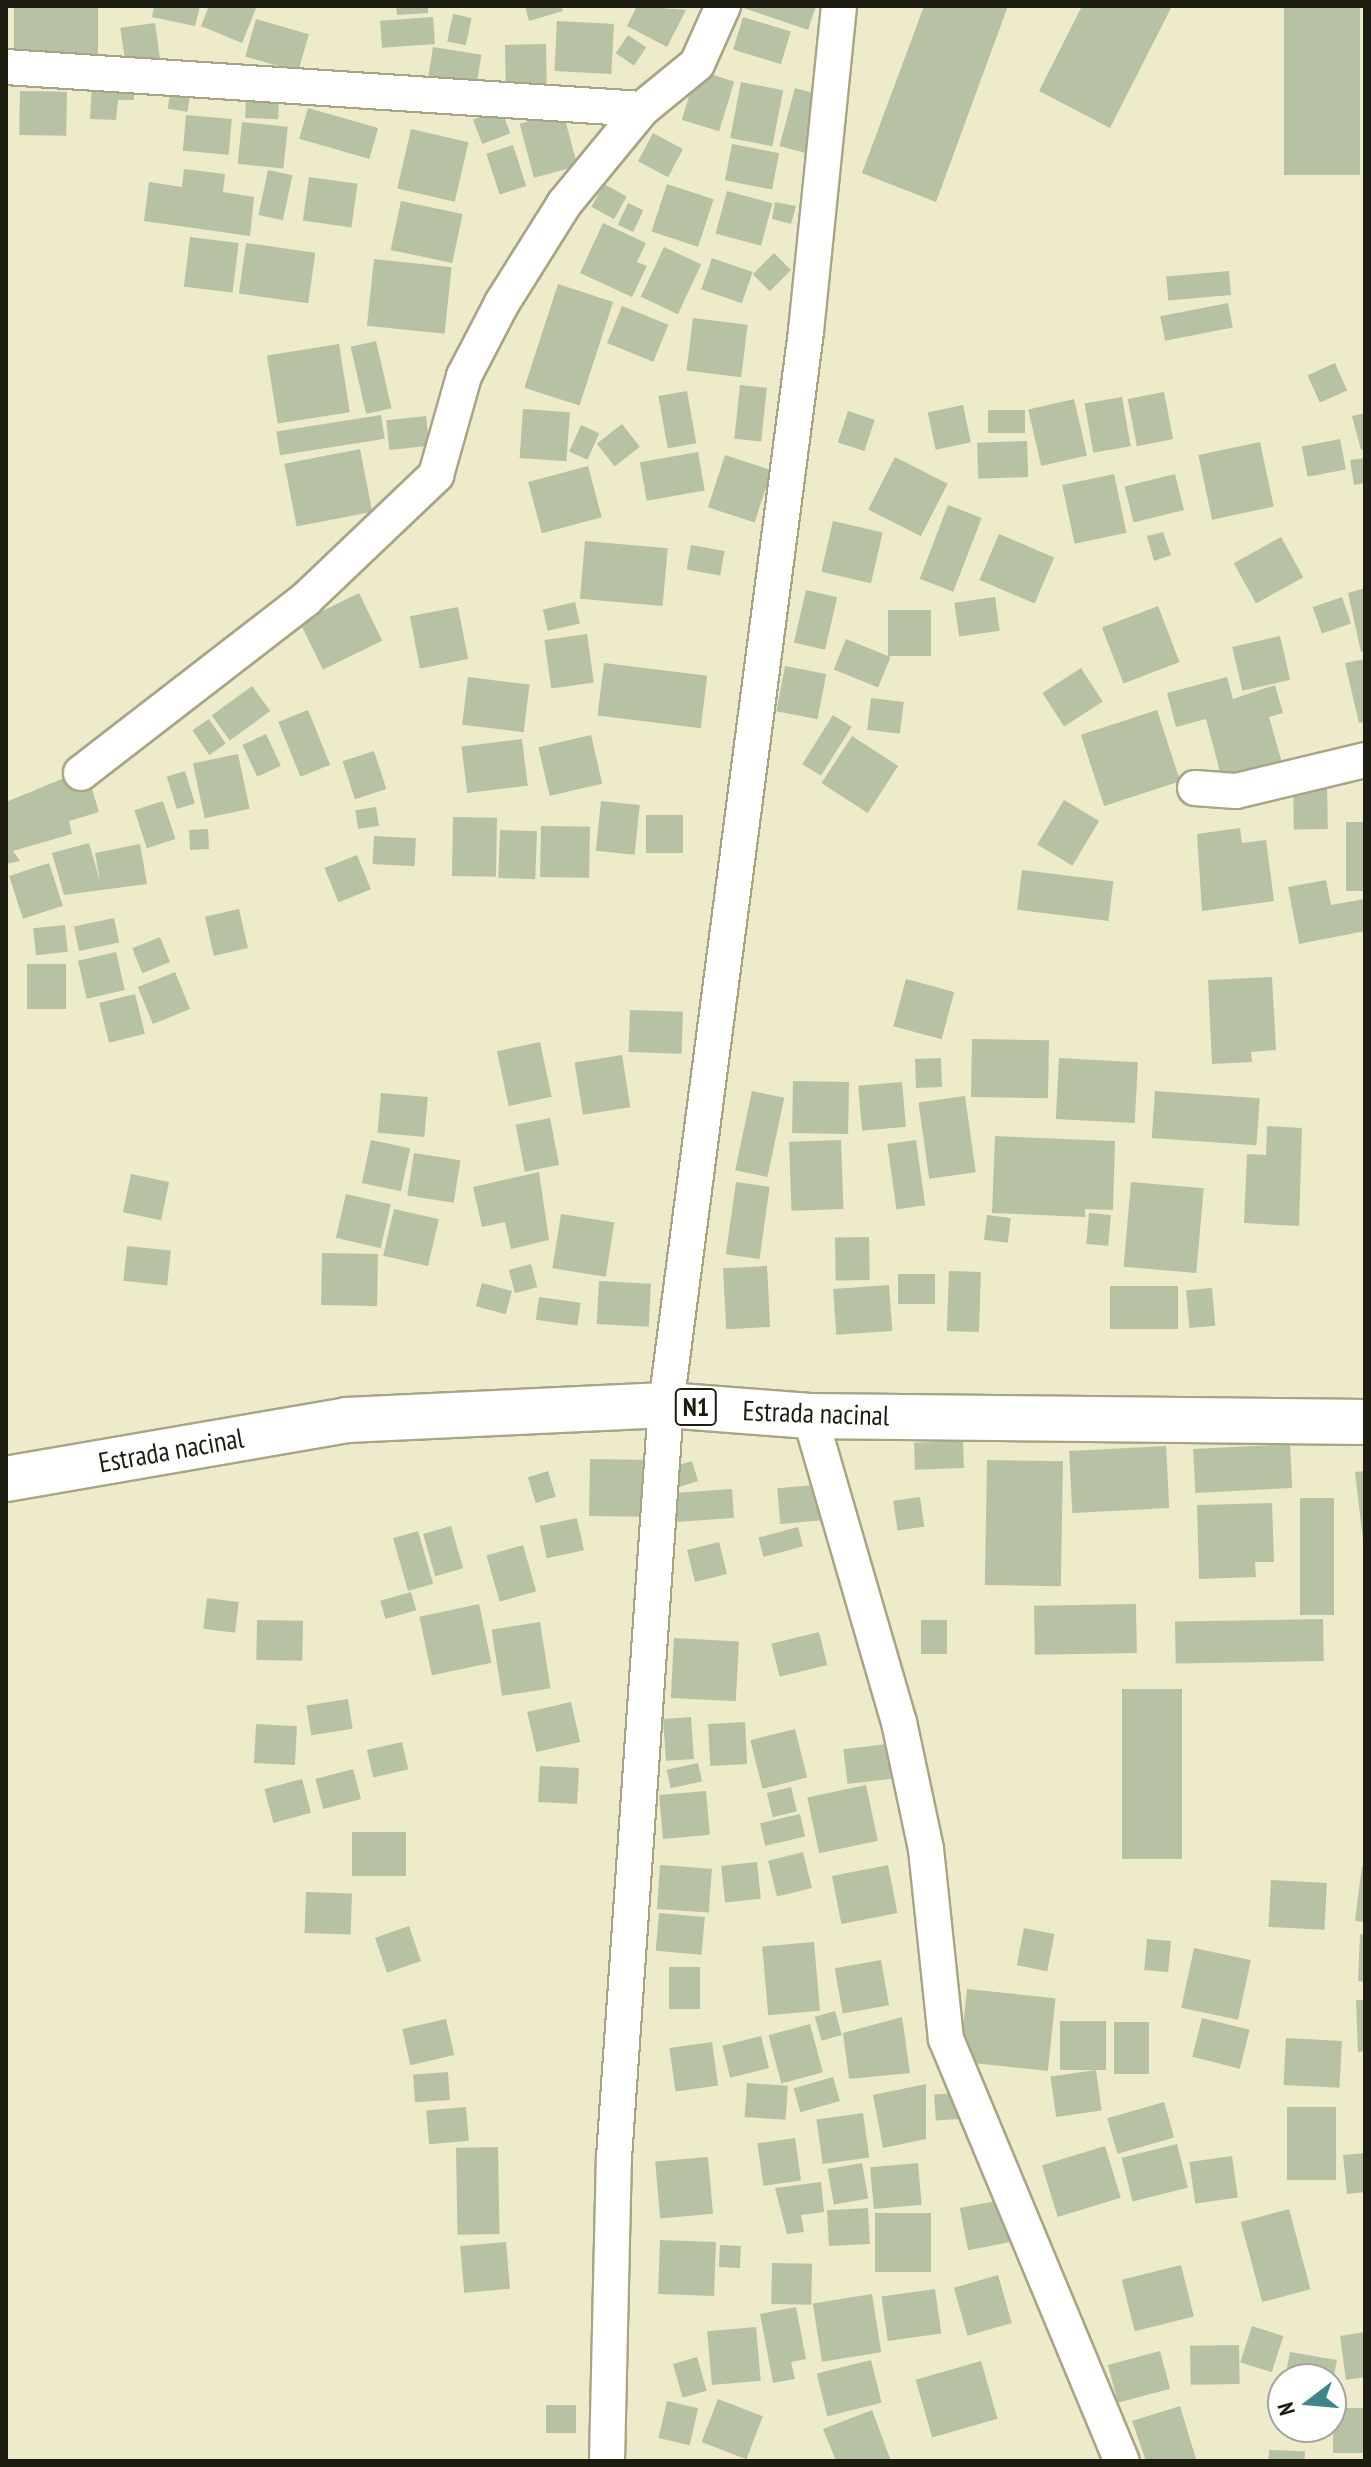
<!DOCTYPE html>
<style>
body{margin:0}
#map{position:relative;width:1371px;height:2467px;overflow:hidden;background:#edebca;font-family:"PT Sans Narrow",sans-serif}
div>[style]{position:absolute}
.building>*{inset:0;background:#b7c2a4;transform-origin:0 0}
.roads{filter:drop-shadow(2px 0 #a8a587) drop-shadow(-2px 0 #a8a587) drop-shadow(0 2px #a8a587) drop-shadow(0 -2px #a8a587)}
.street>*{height:34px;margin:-17px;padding:0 17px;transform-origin:17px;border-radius:17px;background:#fff}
.highway>*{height:44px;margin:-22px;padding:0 22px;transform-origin:22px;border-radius:22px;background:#fff}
span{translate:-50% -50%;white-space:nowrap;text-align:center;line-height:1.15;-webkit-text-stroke:7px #fff;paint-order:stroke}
.shield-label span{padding:2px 6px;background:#fff;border:2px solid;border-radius:6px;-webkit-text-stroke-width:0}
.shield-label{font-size:26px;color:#1d1c10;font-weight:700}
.street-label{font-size:28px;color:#1d1c10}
.frame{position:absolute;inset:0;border:8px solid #1d1c10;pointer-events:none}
.north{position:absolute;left:1267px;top:2363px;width:80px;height:80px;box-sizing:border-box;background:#fff;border:2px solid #a5a49f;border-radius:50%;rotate:254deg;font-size:22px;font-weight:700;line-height:32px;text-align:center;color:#1d1c10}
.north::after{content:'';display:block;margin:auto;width:28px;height:36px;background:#3e868a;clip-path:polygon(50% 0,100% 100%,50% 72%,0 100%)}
</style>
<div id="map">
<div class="building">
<i style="left:14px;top:6px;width:84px;height:48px"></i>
<i style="clip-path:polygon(154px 6px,200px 6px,195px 26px,152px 17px)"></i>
<i style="clip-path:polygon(209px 6px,257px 6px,242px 43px,201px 26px)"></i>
<i style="clip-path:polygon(396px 6px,428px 6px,428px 13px,397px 15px)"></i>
<i style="clip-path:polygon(525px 6px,561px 6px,563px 11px,529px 21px)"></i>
<i style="clip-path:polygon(637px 6px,686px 10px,667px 47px,627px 26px)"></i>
<i style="clip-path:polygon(738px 6px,816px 6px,808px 30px)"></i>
<i style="clip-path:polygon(924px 6px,1008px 6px,936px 202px,862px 173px)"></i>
<i style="clip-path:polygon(1082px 6px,1172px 6px,1110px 128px,1039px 91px)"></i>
<i style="left:1284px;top:6px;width:76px;height:169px"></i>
<i style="left:453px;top:14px;width:19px;height:28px;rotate:12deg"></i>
<i style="left:433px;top:17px;width:27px;height:53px;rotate:86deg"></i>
<i style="left:743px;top:17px;width:50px;height:34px;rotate:17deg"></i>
<i style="left:256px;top:19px;width:55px;height:39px;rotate:16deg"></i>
<i style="left:557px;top:21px;width:57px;height:50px;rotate:3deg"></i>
<i style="left:155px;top:23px;width:36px;height:35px;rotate:82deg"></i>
<i style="left:628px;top:35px;width:22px;height:22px;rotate:34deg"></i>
<i style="left:546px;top:44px;width:39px;height:41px;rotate:89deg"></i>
<i style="left:433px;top:47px;width:49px;height:32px;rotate:9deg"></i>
<i style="left:697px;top:70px;width:39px;height:52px;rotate:17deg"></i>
<i style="clip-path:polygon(92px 82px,134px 84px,134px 100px,118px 100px,116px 120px,90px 119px)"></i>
<i style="left:741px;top:82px;width:43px;height:57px;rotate:11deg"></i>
<i style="left:171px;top:88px;width:20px;height:21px;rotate:9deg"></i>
<i style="left:795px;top:88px;width:27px;height:60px;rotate:15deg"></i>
<i style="left:20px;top:91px;width:47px;height:44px;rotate:1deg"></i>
<i style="left:246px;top:95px;width:33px;height:23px;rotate:2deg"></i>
<i style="left:308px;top:108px;width:73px;height:32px;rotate:16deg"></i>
<i style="left:501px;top:109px;width:26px;height:30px;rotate:69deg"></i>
<i style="left:563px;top:112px;width:56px;height:45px;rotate:75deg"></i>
<i style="left:186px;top:115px;width:46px;height:36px;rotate:5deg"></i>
<i style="left:242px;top:122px;width:46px;height:42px;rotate:6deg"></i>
<i style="left:411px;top:129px;width:59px;height:61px;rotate:13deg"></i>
<i style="left:653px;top:133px;width:34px;height:32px;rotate:28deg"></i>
<i style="left:732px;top:144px;width:48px;height:37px;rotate:11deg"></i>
<i style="left:513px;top:145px;width:43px;height:28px;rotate:72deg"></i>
<i style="clip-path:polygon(184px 169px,225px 174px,223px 192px,254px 197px,250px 236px,144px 221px,149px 182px,182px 187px)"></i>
<i style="left:268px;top:170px;width:25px;height:46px;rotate:12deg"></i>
<i style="left:309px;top:177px;width:49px;height:44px;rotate:8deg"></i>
<i style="left:604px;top:184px;width:26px;height:26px;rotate:29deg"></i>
<i style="left:667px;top:184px;width:49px;height:50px;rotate:18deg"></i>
<i style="left:727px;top:191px;width:47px;height:44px;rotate:15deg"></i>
<i style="left:401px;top:201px;width:63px;height:50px;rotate:12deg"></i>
<i style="clip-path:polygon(775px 202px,796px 206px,791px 224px,772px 219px)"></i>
<i style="left:628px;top:203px;width:17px;height:24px;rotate:25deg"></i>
<i style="clip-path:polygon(603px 223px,646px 243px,637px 262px,647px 266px,632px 297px,580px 273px)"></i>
<i style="left:190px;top:237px;width:49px;height:50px;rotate:7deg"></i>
<i style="left:246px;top:243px;width:70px;height:51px;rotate:8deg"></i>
<i style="left:664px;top:247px;width:41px;height:55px;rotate:25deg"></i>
<i style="left:774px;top:253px;width:24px;height:30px;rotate:45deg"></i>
<i style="left:712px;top:258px;width:43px;height:33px;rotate:19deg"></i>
<i style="left:374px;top:259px;width:78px;height:67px;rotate:6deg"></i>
<i style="left:1229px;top:271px;width:24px;height:63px;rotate:85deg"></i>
<i style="left:558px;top:284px;width:58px;height:109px;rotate:18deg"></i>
<i style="left:1228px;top:303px;width:25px;height:69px;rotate:79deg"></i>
<i style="left:622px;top:306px;width:50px;height:40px;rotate:22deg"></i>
<i style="left:693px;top:318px;width:55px;height:53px;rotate:7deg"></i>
<i style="left:376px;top:341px;width:69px;height:26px;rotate:77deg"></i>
<i style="left:339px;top:344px;width:69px;height:73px;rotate:81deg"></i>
<i style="left:1335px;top:363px;width:30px;height:30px;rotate:66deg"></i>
<i style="left:740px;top:385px;width:27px;height:54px;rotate:6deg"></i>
<i style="left:687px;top:391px;width:53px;height:29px;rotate:80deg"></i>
<i style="left:1164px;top:392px;width:48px;height:37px;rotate:79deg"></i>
<i style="left:1122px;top:397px;width:50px;height:38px;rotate:80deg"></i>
<i style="left:1074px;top:399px;width:58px;height:47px;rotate:77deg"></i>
<i style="left:963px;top:405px;width:38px;height:36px;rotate:78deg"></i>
<i style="left:523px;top:409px;width:47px;height:49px;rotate:4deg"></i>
<i style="left:1025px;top:410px;width:23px;height:37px;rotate:90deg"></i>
<i style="left:848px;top:411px;width:28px;height:33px;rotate:18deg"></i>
<i style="clip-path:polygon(1365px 413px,1365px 449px,1361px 450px,1352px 416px)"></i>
<i style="left:381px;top:415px;width:24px;height:106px;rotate:81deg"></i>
<i style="left:426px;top:416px;width:30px;height:40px;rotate:84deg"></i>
<i style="left:622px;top:424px;width:29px;height:32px;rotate:52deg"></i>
<i style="left:581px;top:425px;width:20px;height:29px;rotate:24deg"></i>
<i style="left:1340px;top:439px;width:31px;height:39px;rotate:79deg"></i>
<i style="left:1027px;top:441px;width:36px;height:50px;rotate:88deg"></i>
<i style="left:1260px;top:442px;width:66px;height:63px;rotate:78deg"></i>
<i style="left:360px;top:449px;width:64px;height:77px;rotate:79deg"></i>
<i style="left:698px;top:452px;width:39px;height:59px;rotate:80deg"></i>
<i style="left:725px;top:455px;width:49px;height:55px;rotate:18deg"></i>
<i style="left:895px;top:457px;width:59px;height:59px;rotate:27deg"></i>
<i style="clip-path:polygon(1365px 458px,1365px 483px,1354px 485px,1350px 460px)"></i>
<i style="left:588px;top:466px;width:53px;height:62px;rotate:75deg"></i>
<i style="left:1114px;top:474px;width:60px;height:53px;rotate:78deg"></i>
<i style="left:1175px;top:474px;width:37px;height:52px;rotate:76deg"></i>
<i style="left:948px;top:505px;width:36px;height:79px;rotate:21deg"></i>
<i style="left:833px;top:521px;width:51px;height:52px;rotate:13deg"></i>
<i style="clip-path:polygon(1163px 532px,1171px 555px,1154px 561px,1147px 536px)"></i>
<i style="left:999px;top:534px;width:60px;height:50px;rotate:23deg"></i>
<i style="left:1281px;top:537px;width:46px;height:54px;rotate:61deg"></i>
<i style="left:585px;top:541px;width:83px;height:58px;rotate:5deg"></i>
<i style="left:691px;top:545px;width:34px;height:25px;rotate:10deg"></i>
<i style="clip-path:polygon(1365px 588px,1365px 651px,1361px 652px,1348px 593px)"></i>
<i style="left:806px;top:590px;width:32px;height:54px;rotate:13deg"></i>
<i style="left:359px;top:593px;width:53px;height:66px;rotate:64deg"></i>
<i style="left:995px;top:597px;width:34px;height:41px;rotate:82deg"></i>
<i style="left:1342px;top:597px;width:28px;height:31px;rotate:71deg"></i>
<i style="left:575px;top:602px;width:22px;height:33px;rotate:77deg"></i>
<i style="left:1158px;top:606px;width:60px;height:60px;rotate:69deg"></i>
<i style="left:458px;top:607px;width:53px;height:49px;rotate:79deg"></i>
<i style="left:888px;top:610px;width:43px;height:46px"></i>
<i style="left:587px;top:634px;width:49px;height:43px;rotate:82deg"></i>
<i style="left:1280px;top:636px;width:45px;height:49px;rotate:77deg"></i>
<i style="left:846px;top:639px;width:48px;height:33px;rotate:22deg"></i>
<i style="clip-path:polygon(1365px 659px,1365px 722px,1359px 723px,1345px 663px)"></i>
<i style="left:604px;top:663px;width:104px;height:53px;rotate:7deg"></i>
<i style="left:785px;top:666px;width:42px;height:46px;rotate:11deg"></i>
<i style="left:1081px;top:668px;width:40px;height:46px;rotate:57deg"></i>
<i style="left:468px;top:677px;width:62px;height:48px;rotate:7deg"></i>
<i style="clip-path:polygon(1227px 677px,1233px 699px,1275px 685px,1283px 713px,1269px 717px,1282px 763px,1222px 779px,1206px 719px,1176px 727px,1167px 693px)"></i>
<i style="left:252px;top:686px;width:31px;height:50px;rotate:54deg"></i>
<i style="left:871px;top:698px;width:33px;height:32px;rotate:7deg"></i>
<i style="left:308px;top:710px;width:59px;height:32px;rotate:68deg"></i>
<i style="left:1157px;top:710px;width:75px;height:80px;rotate:72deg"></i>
<i style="left:833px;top:715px;width:22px;height:58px;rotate:32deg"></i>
<i style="left:209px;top:719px;width:30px;height:20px;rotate:56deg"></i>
<i style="left:266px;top:734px;width:35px;height:26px;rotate:65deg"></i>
<i style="left:591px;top:735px;width:50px;height:54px;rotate:77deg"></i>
<i style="left:852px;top:736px;width:55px;height:56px;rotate:33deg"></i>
<i style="left:522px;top:739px;width:47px;height:61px;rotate:83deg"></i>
<i style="left:374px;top:751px;width:40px;height:33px;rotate:72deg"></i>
<i style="left:238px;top:754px;width:56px;height:46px;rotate:78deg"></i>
<i style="clip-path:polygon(86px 769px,99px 812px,69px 821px,72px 834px,13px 851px,20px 861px,6px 864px,6px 802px)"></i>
<i style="left:185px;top:771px;width:34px;height:19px;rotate:73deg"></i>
<i style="left:1327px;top:782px;width:47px;height:34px;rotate:89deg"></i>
<i style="left:1064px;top:800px;width:41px;height:52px;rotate:31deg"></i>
<i style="left:163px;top:801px;width:40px;height:30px;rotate:72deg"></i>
<i style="left:601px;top:801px;width:39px;height:50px;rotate:6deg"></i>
<i style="left:376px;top:807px;width:19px;height:21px;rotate:81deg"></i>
<i style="left:646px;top:815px;width:37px;height:38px"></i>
<i style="left:453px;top:817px;width:44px;height:59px;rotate:1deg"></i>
<i style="left:1346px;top:822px;width:19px;height:69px"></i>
<i style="left:541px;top:826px;width:49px;height:51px;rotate:1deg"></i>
<i style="clip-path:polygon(1240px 828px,1242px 843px,1266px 840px,1274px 901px,1202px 911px,1197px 834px)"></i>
<i style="left:208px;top:829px;width:20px;height:19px;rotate:87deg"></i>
<i style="left:500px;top:830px;width:37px;height:48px;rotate:2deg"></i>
<i style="left:374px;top:836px;width:42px;height:28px;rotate:3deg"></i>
<i style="clip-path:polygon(89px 843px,100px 881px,95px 853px,140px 844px,147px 884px,64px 895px,52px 853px)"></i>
<i style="left:357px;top:855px;width:37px;height:35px;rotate:68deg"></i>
<i style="left:49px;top:863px;width:45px;height:42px;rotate:72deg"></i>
<i style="left:1022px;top:870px;width:92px;height:40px;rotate:7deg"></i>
<i style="clip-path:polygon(1326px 880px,1331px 905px,1365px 899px,1365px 931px,1299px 944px,1288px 887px)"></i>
<i style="left:239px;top:909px;width:40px;height:35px;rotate:77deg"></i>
<i style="left:114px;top:918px;width:25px;height:41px;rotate:78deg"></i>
<i style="left:65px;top:925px;width:27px;height:32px;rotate:84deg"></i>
<i style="left:160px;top:937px;width:27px;height:30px;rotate:68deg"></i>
<i style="left:116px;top:952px;width:39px;height:39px;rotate:77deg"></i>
<i style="left:27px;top:964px;width:39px;height:45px"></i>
<i style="left:175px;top:972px;width:40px;height:40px;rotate:68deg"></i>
<i style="clip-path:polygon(1272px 977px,1276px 1050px,1251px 1052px,1252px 1062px,1212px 1064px,1208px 980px)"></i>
<i style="left:906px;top:979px;width:50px;height:49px;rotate:15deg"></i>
<i style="left:135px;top:994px;width:41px;height:37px;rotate:76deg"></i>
<i style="left:630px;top:1010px;width:53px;height:42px;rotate:2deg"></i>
<i style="left:972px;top:1039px;width:77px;height:58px;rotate:1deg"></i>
<i style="left:540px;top:1042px;width:56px;height:44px;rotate:78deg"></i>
<i style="left:622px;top:1055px;width:53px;height:48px;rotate:81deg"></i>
<i style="left:941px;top:1058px;width:29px;height:26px;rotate:88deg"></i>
<i style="left:1059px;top:1058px;width:79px;height:61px;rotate:3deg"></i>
<i style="left:793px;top:1081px;width:56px;height:52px;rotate:1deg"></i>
<i style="left:902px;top:1082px;width:45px;height:44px;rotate:85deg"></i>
<i style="left:752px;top:1091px;width:33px;height:81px;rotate:12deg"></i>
<i style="left:1155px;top:1091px;width:105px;height:47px;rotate:4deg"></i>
<i style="left:381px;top:1093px;width:47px;height:40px;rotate:5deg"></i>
<i style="left:965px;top:1096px;width:77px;height:47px;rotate:82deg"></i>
<i style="left:550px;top:1118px;width:48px;height:35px;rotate:79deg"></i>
<i style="clip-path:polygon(1267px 1126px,1302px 1128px,1299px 1226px,1244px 1223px,1247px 1154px,1266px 1155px)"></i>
<i style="clip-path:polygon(995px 1136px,1115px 1141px,1113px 1210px,1085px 1209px,1085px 1217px,992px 1213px)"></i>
<i style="left:371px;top:1140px;width:40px;height:44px;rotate:12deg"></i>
<i style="left:841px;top:1140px;width:69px;height:52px;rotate:88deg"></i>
<i style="left:916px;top:1140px;width:66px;height:29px;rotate:82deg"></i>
<i style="left:414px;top:1153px;width:47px;height:43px;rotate:9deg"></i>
<i style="clip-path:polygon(539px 1172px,549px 1240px,511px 1249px,505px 1222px,482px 1227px,473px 1187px)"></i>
<i style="left:131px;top:1174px;width:39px;height:39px;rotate:12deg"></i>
<i style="left:736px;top:1182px;width:34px;height:73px;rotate:8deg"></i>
<i style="left:1131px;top:1182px;width:73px;height:85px;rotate:5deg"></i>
<i style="left:346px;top:1194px;width:46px;height:45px;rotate:13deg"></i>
<i style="left:394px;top:1209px;width:46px;height:48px;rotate:13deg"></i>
<i style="left:1089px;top:1213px;width:22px;height:31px;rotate:5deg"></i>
<i style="left:561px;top:1214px;width:54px;height:55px;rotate:9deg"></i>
<i style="left:987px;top:1215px;width:24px;height:25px;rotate:7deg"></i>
<i style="left:869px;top:1237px;width:43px;height:34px;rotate:89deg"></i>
<i style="left:127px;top:1246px;width:44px;height:35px;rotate:6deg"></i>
<i style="left:322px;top:1253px;width:56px;height:52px;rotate:1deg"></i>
<i style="left:531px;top:1264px;width:24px;height:23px;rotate:75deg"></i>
<i style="left:767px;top:1266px;width:61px;height:44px;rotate:87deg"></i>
<i style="left:949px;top:1271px;width:32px;height:60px;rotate:2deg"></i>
<i style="left:935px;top:1274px;width:30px;height:37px;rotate:90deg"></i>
<i style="left:599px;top:1281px;width:52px;height:43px;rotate:3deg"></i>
<i style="left:482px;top:1283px;width:31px;height:24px;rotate:15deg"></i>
<i style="left:889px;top:1285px;width:46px;height:56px;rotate:86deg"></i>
<i style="left:1110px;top:1286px;width:68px;height:43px"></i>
<i style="left:1212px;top:1288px;width:38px;height:26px;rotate:85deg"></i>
<i style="left:539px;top:1297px;width:42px;height:23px;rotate:8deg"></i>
<i style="left:963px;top:1441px;width:27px;height:49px;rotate:88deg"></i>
<i style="left:1290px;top:1444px;width:44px;height:97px;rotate:87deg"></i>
<i style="left:1166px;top:1446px;width:62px;height:97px;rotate:87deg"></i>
<i style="left:652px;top:1460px;width:57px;height:62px;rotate:91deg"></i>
<i style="left:987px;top:1460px;width:76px;height:125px;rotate:1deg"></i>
<i style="left:692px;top:1461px;width:21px;height:19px;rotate:73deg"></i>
<i style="left:548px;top:1471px;width:27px;height:21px;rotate:73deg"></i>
<i style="clip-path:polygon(1365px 1471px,1365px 1540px,1363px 1540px,1355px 1472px)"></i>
<i style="left:825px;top:1484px;width:36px;height:48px;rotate:85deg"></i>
<i style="left:732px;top:1489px;width:29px;height:59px;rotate:86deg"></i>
<i style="left:920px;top:1497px;width:30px;height:27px;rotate:82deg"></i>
<i style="left:1300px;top:1498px;width:34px;height:117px"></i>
<i style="clip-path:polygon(1272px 1503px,1274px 1562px,1255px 1562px,1256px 1577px,1199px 1579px,1197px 1505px)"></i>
<i style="left:577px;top:1518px;width:33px;height:38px;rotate:78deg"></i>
<i style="left:451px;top:1526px;width:44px;height:29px;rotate:74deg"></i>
<i style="left:798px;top:1527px;width:20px;height:41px;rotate:75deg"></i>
<i style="left:418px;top:1531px;width:55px;height:26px;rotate:74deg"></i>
<i style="left:719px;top:1542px;width:33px;height:33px;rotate:76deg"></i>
<i style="left:523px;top:1545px;width:48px;height:38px;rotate:74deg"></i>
<i style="left:411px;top:1592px;width:19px;height:32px;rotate:74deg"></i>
<i style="left:207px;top:1598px;width:32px;height:31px;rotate:7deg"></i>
<i style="left:479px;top:1604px;width:60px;height:61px;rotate:78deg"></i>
<i style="left:1136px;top:1604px;width:49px;height:102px;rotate:89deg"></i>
<i style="left:1323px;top:1619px;width:42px;height:148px;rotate:89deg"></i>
<i style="left:257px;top:1620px;width:46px;height:40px;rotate:1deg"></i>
<i style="left:947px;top:1620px;width:34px;height:26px;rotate:90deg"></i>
<i style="left:540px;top:1622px;width:67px;height:49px;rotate:81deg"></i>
<i style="left:819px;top:1632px;width:34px;height:49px;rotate:76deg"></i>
<i style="left:674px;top:1638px;width:65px;height:60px;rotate:3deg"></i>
<i style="left:1182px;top:1689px;width:170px;height:60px;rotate:90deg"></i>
<i style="left:348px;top:1699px;width:30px;height:42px;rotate:81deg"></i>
<i style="left:571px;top:1702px;width:41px;height:45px;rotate:77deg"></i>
<i style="left:691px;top:1717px;width:42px;height:28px;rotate:86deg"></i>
<i style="left:745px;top:1722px;width:42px;height:37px;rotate:87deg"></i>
<i style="left:256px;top:1724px;width:41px;height:39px;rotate:3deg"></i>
<i style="left:795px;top:1729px;width:50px;height:46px;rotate:76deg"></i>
<i style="left:402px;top:1742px;width:28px;height:36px;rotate:77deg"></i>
<i style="left:887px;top:1744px;width:35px;height:44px;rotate:83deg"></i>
<i style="left:698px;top:1763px;width:19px;height:32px;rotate:78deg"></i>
<i style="left:540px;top:1766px;width:39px;height:36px;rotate:3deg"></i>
<i style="left:353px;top:1769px;width:31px;height:39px;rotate:75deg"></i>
<i style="left:302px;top:1779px;width:35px;height:39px;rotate:75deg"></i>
<i style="left:866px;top:1785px;width:57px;height:60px;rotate:78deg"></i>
<i style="left:791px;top:1787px;width:25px;height:25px;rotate:76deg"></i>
<i style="left:706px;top:1791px;width:44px;height:47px;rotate:85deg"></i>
<i style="left:800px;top:1814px;width:23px;height:41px;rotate:77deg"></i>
<i style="left:406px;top:1832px;width:44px;height:54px;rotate:90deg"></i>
<i style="left:803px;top:1852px;width:37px;height:36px;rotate:76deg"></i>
<i style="left:757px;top:1862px;width:37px;height:36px;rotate:84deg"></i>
<i style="left:660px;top:1865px;width:52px;height:44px;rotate:4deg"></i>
<i style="left:888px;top:1865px;width:49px;height:57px;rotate:79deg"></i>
<i style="clip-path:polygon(1362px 1866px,1365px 1867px,1365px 1922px,1355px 1921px)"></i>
<i style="left:1271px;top:1880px;width:56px;height:47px;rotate:3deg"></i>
<i style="left:306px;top:1892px;width:46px;height:41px;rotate:2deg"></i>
<i style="left:659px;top:1913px;width:46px;height:38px;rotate:5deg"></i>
<i style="left:409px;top:1926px;width:37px;height:36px;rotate:71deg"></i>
<i style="left:1024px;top:1928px;width:31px;height:38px;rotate:11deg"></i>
<i style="clip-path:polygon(1360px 1934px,1365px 1935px,1365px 1982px,1358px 1981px)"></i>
<i style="left:1147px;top:1939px;width:24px;height:31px;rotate:5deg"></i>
<i style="left:814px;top:1942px;width:69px;height:52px;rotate:85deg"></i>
<i style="left:1194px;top:1948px;width:58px;height:61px;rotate:12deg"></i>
<i style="left:881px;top:1960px;width:46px;height:47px;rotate:80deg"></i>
<i style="left:669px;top:1967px;width:31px;height:42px"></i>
<i style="left:967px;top:1989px;width:89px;height:73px;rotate:6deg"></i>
<i style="clip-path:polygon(1356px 2000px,1365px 2000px,1365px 2051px,1358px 2052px)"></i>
<i style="left:835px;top:2011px;width:25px;height:21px;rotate:74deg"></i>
<i style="clip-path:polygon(902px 2017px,910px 2073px,849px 2079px,843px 2033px)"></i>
<i style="left:1202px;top:2018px;width:49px;height:40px;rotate:14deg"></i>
<i style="left:446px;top:2019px;width:37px;height:45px;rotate:77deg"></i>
<i style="left:1060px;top:2021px;width:46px;height:49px"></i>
<i style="left:1114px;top:2022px;width:35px;height:52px"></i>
<i style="left:810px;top:2024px;width:50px;height:43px;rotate:75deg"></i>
<i style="left:761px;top:2036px;width:33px;height:40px;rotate:76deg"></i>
<i style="left:1286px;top:2038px;width:56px;height:47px;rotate:3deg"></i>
<i style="left:712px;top:2042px;width:44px;height:43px;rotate:82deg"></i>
<i style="left:1096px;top:2070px;width:41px;height:46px;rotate:82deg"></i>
<i style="left:448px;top:2072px;width:28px;height:35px;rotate:86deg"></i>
<i style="left:833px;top:2077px;width:25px;height:41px;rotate:74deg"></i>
<i style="left:747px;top:2083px;width:41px;height:34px;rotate:4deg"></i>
<i style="clip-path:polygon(926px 2084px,926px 2139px,883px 2148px,873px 2095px)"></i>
<i style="left:957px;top:2093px;width:26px;height:23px;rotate:86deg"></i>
<i style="left:1164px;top:2102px;width:37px;height:59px;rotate:74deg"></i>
<i style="left:466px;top:2107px;width:34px;height:40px;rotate:85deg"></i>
<i style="left:1287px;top:2107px;width:49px;height:73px"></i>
<i style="left:863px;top:2113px;width:45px;height:47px;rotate:82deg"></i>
<i style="left:795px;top:2138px;width:43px;height:38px;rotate:82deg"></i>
<i style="left:1177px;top:2144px;width:45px;height:57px;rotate:76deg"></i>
<i style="left:1105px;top:2146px;width:54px;height:66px;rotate:73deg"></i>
<i style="left:498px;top:2147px;width:87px;height:42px;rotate:89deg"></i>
<i style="clip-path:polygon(1365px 2153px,1365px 2192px,1347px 2194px,1343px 2155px)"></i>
<i style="left:1232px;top:2156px;width:42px;height:43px;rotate:82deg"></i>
<i style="left:708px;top:2157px;width:57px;height:53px;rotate:85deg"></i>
<i style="left:862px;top:2163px;width:36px;height:35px;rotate:80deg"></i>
<i style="left:918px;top:2163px;width:42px;height:48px;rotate:85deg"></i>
<i style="clip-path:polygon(821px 2182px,824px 2212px,801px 2215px,804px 2232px,787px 2234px,775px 2188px)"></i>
<i style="left:1001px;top:2200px;width:43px;height:42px;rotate:79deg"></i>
<i style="left:868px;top:2208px;width:36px;height:41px;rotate:87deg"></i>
<i style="left:1289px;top:2209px;width:83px;height:50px;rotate:75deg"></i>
<i style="left:875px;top:2213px;width:56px;height:59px"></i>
<i style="left:660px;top:2240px;width:56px;height:54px;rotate:2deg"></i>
<i style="left:506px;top:2242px;width:47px;height:46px;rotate:85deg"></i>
<i style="left:720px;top:2245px;width:21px;height:22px;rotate:3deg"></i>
<i style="left:772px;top:2263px;width:40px;height:41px;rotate:1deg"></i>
<i style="left:1181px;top:2265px;width:53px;height:61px;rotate:76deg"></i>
<i style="left:998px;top:2275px;width:50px;height:46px;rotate:74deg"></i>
<i style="left:935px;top:2289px;width:45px;height:54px;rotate:82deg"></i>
<i style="left:872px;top:2294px;width:59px;height:60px;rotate:81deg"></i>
<i style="clip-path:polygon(796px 2307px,806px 2359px,791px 2362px,795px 2379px,773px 2383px,760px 2314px)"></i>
<i style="left:1252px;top:2326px;width:33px;height:38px;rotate:18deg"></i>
<i style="left:756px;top:2327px;width:54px;height:49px;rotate:85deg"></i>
<i style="clip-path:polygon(1365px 2332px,1365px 2377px,1346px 2380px,1340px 2336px)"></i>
<i style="left:1239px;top:2345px;width:39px;height:49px;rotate:89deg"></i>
<i style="left:1160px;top:2351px;width:39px;height:54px;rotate:75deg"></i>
<i style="clip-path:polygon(1290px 2352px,1337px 2360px,1332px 2385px,1331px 2379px,1285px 2379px)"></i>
<i style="left:697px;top:2357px;width:35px;height:25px;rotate:74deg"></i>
<i style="left:871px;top:2360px;width:44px;height:56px;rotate:76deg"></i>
<i style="left:981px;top:2361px;width:60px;height:68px;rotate:74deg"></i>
<i style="left:718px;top:2399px;width:48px;height:46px;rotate:21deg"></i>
<i style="left:667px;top:2401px;width:32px;height:38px;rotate:13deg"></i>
<i style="left:546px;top:2405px;width:30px;height:28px"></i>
<i style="clip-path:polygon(1180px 2406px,1196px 2459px,1146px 2461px,1132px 2421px)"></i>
<i style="left:1365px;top:2408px;width:45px;height:32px;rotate:90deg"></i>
<i style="clip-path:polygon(872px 2410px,891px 2461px,836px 2461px,823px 2429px)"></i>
<i style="clip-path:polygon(1282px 2427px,1312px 2427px,1313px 2430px,1284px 2435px)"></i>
<i style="left:1269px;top:2450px;width:36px;height:11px;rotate:2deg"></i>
</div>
<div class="roads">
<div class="street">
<i style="left:6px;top:67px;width:637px;rotate:3.78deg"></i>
<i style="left:81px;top:773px;width:284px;rotate:-37.7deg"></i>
<i style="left:306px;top:599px;width:180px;rotate:-43.6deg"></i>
<i style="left:436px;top:475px;width:103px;rotate:-74.2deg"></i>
<i style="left:464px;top:376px;width:82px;rotate:-62.5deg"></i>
<i style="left:502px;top:303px;width:117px;rotate:-57.9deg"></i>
<i style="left:564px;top:204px;width:123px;rotate:-50.6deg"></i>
<i style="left:642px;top:109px;width:71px;rotate:-39.3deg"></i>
<i style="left:697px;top:64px;width:64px;rotate:-65.9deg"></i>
<i style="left:1195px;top:788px;width:41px;rotate:4.2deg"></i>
<i style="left:1236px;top:791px;width:133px;rotate:-13.5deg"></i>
<i style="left:810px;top:1416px;width:319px;rotate:73.8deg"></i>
<i style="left:899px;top:1722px;width:130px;rotate:78deg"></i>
<i style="left:926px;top:1849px;width:191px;rotate:84deg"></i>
<i style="left:946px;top:2039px;width:457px;rotate:67.4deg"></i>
<i style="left:607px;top:2461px;width:303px;rotate:-88.7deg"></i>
<i style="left:614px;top:2158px;width:755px;rotate:-86.05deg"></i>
<i style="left:666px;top:1405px;width:1083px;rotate:-82.57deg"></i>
<i style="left:806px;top:331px;width:327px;rotate:-84.2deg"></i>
</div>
<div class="highway">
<i style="left:6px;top:1479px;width:346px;rotate:-9.8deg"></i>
<i style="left:347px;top:1420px;width:319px;rotate:-2.7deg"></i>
<i style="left:666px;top:1405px;width:144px;rotate:4.4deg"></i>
<i style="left:810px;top:1416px;width:555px;rotate:0.62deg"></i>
</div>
</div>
<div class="shield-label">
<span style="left:696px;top:1407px">N1</span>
</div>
<div class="street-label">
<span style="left:816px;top:1413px;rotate:2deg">Estrada nacinal</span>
<span style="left:171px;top:1450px;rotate:-10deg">Estrada nacinal</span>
</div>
<div class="frame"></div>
<div class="north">N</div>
</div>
